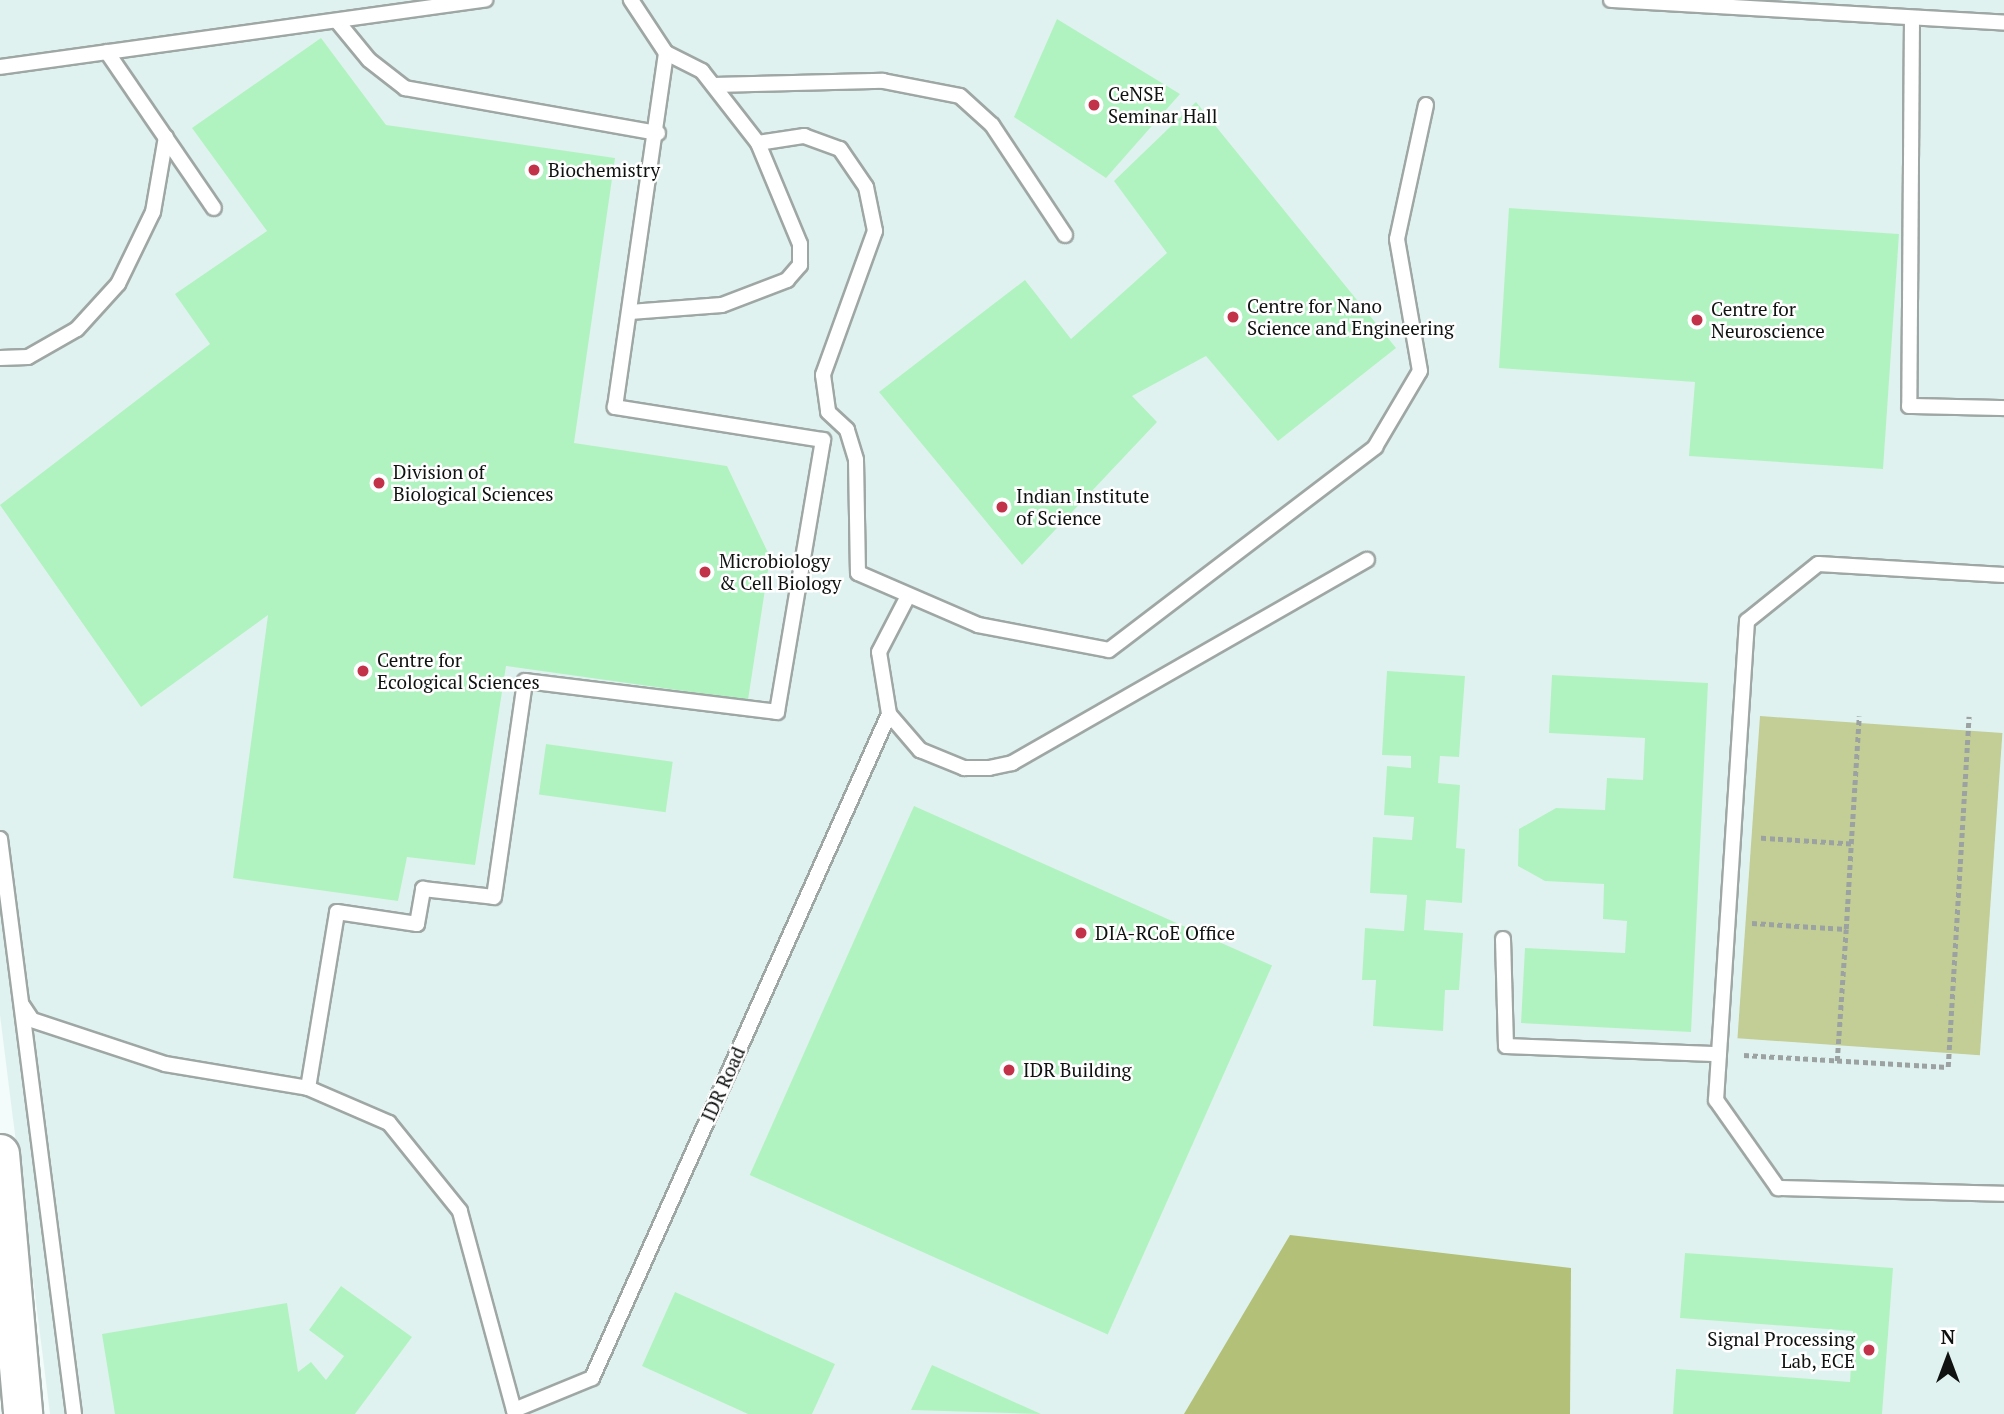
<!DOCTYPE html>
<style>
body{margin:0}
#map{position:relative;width:2004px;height:1414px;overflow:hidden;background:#f3fcfa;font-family:"PT Serif",serif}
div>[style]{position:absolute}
.built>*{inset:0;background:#e0f2ef}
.green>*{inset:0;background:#c2ce95;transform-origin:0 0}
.forest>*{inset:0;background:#b2c078}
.building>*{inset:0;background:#b1f3c0;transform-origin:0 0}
.path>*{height:4.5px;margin-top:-2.25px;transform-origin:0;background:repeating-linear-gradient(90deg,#9ca2a1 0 5px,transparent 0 8.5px)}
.roads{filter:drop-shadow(2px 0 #9fa7a5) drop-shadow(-2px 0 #9fa7a5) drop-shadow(0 2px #9fa7a5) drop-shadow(0 -2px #9fa7a5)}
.service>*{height:14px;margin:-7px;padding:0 7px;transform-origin:7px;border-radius:7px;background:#fff}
.secondary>*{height:38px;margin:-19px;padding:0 19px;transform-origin:19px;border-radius:19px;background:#fff}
.dots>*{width:19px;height:19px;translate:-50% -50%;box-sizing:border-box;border:4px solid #fff;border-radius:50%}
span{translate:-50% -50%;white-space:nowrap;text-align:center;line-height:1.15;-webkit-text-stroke:5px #fff;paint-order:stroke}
.poi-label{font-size:19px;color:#0f1211}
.left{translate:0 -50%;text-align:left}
.right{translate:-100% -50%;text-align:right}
.street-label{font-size:19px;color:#0f1211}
.north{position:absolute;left:1913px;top:1323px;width:70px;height:70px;-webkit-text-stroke:5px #fff;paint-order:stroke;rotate:0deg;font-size:19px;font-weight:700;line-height:28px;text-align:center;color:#0f1211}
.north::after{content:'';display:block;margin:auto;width:24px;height:32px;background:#0f1211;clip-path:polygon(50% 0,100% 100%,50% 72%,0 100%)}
</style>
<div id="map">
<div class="built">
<i style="clip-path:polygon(0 0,2004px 0,2004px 1414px,50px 1414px,0 1015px)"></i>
</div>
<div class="green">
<i style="left:1760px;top:716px;width:243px;height:323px;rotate:4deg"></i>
</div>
<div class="forest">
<i style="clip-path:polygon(1290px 1235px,1571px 1268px,1570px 1414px,1184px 1414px)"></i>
</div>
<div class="building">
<i style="clip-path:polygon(1057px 19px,1180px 94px,1106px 178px,1014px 117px)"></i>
<i style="clip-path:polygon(321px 38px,386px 125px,615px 158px,574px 443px,727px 466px,770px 557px,748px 700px,506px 666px,475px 865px,407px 857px,398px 901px,233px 878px,268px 615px,141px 707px,0 505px,210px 344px,175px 294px,267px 231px,192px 128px)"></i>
<i style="clip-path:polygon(1196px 102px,1396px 348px,1278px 441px,1206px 356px,1132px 396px,1157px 422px,1022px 565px,879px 392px,1025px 280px,1071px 339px,1167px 253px,1114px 181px)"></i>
<i style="clip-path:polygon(1509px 208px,1899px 234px,1883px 469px,1689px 456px,1695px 382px,1499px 368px)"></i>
<i style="clip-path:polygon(1387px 671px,1465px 676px,1459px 757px,1440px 756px,1438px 783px,1460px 785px,1456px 848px,1465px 849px,1462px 903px,1426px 900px,1424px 930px,1463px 933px,1459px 990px,1445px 990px,1443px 1031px,1373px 1026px,1376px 980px,1362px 980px,1365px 928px,1404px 931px,1407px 895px,1370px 893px,1373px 837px,1412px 840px,1414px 817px,1384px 815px,1387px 766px,1411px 768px,1411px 756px,1382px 755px)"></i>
<i style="clip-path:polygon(1552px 675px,1708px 683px,1691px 1032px,1521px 1023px,1525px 948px,1625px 953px,1627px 921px,1603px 919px,1604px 884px,1545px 881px,1518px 866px,1519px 829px,1556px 808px,1605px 810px,1607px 778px,1643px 780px,1645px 738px,1549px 733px)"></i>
<i style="left:546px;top:744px;width:128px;height:51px;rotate:8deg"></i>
<i style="left:914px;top:806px;width:392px;height:404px;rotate:24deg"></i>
<i style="clip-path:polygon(1685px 1253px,1893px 1268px,1882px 1414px,1673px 1414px,1676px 1369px,1850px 1382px,1853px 1331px,1680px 1318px)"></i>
<i style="clip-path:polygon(341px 1286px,412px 1337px,355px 1414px,115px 1414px,102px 1334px,287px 1303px,298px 1372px,311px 1362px,326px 1380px,344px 1356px,309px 1330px)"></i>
<i style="clip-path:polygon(675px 1292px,835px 1364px,812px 1414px,748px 1414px,642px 1366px)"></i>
<i style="clip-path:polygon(932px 1365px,1041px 1414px,911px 1410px)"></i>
</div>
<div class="path">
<i style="left:1851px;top:844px;width:128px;rotate:-86.4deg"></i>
<i style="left:1752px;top:923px;width:94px;rotate:3.7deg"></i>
<i style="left:1846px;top:929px;width:85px;rotate:-86.6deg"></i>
<i style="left:1851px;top:844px;width:93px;rotate:-176.3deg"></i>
<i style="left:1744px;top:1055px;width:204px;rotate:3.4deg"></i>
<i style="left:1948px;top:1067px;width:351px;rotate:-86.6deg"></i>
<i style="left:1837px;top:1061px;width:132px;rotate:-86.1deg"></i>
</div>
<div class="roads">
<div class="service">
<i style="left:1611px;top:0;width:394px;rotate:3.3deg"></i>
<i style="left:1912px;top:18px;width:388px;rotate:90.4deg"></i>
<i style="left:1909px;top:406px;width:95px;rotate:1.2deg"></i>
<i style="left:337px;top:21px;width:50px;rotate:50.6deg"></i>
<i style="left:369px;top:60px;width:46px;rotate:37.9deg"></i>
<i style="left:405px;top:88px;width:257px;rotate:10.1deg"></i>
<i style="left:107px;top:52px;width:189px;rotate:55.6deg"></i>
<i style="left:0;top:67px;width:490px;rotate:-7.9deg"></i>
<i style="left:714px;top:85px;width:169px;rotate:-1.4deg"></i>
<i style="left:883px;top:81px;width:78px;rotate:11deg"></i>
<i style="left:960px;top:96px;width:43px;rotate:42.2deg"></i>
<i style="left:992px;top:125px;width:132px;rotate:56.4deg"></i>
<i style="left:758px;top:143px;width:47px;rotate:-8.7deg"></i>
<i style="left:804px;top:136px;width:38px;rotate:20deg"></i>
<i style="left:840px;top:149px;width:46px;rotate:55.6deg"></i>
<i style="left:866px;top:187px;width:45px;rotate:78.4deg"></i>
<i style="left:875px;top:231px;width:153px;rotate:109.9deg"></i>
<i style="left:823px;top:375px;width:37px;rotate:82deg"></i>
<i style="left:828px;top:412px;width:26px;rotate:43deg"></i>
<i style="left:847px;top:430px;width:31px;rotate:73deg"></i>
<i style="left:856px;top:460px;width:113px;rotate:89deg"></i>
<i style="left:858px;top:573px;width:131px;rotate:23.4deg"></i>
<i style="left:978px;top:625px;width:133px;rotate:10.8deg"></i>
<i style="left:1109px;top:650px;width:335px;rotate:-37.3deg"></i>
<i style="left:1375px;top:447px;width:88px;rotate:-59.4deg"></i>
<i style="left:1420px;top:371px;width:134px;rotate:-99.9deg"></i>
<i style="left:1397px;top:239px;width:137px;rotate:-77.8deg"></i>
<i style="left:630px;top:312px;width:92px;rotate:-4.4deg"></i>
<i style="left:722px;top:305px;width:70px;rotate:-21deg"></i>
<i style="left:787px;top:280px;width:20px;rotate:-49deg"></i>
<i style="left:800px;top:265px;width:21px;rotate:-90deg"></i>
<i style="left:800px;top:244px;width:109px;rotate:-112.6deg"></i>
<i style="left:758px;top:143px;width:91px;rotate:-127.9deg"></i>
<i style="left:702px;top:71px;width:40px;rotate:-153.4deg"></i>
<i style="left:0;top:358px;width:28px;rotate:-2deg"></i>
<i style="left:28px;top:357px;width:56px;rotate:-29.7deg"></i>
<i style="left:77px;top:329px;width:61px;rotate:-47.7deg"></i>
<i style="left:118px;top:284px;width:80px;rotate:-64.1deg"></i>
<i style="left:153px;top:212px;width:76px;rotate:-80.2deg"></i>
<i style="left:2004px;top:575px;width:186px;rotate:-176.6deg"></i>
<i style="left:1818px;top:564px;width:91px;rotate:141.2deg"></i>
<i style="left:1747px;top:621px;width:480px;rotate:93.7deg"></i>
<i style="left:1716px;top:1100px;width:108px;rotate:54.8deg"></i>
<i style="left:1778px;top:1188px;width:226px;rotate:1.5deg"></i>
<i style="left:908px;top:596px;width:63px;rotate:117.4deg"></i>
<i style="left:879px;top:652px;width:63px;rotate:80.8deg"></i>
<i style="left:889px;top:714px;width:48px;rotate:49.3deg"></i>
<i style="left:920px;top:750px;width:48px;rotate:22.2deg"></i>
<i style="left:964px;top:768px;width:25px"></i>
<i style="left:989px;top:768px;width:24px;rotate:-12deg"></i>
<i style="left:1012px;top:763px;width:409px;rotate:-29.8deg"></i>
<i style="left:0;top:839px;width:580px;rotate:82.67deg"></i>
<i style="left:1503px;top:939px;width:107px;rotate:88.4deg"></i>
<i style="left:1506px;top:1046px;width:213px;rotate:2.2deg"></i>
<i style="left:22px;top:1005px;width:18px;rotate:56deg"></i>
<i style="left:32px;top:1020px;width:140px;rotate:18.3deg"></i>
<i style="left:165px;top:1064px;width:145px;rotate:9.5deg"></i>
<i style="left:514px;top:1410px;width:84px;rotate:-22.3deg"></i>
<i style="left:592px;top:1378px;width:727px;rotate:-65.9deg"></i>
<i style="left:515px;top:1414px;width:210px;rotate:-105.2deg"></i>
<i style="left:460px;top:1211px;width:113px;rotate:-128.9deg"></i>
<i style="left:389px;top:1123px;width:88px;rotate:-156.6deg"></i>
<i style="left:308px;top:1088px;width:178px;rotate:-80.6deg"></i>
<i style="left:337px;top:912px;width:81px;rotate:8.5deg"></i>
<i style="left:417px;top:924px;width:36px;rotate:-80deg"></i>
<i style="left:423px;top:889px;width:71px;rotate:6.4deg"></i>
<i style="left:494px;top:897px;width:218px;rotate:-81.8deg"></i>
<i style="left:525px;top:681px;width:254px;rotate:7deg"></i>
<i style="left:777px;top:712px;width:276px;rotate:-80.4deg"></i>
<i style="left:823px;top:440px;width:211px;rotate:-171deg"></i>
<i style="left:615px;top:407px;width:358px;rotate:-81.8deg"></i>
<i style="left:666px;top:53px;width:64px;rotate:-123.4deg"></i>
</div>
<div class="secondary">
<i style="left:0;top:1154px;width:261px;rotate:84.9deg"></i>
</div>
</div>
<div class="dots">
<i style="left:1094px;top:105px;background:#c23249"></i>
<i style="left:534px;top:170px;background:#c23249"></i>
<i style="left:1233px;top:317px;background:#c23249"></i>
<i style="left:1697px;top:320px;background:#c23249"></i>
<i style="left:379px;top:483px;background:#c23249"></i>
<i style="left:1002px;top:507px;background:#c23249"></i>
<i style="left:705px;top:572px;background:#c23249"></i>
<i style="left:363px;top:671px;background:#c23249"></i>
<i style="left:1081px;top:933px;background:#c23249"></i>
<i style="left:1009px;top:1070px;background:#c23249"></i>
<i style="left:1869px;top:1350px;background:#c23249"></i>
</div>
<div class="poi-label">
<span class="left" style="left:1108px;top:105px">CeNSE<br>Seminar Hall</span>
<span class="left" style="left:548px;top:170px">Biochemistry</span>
<span class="left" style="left:1247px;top:317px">Centre for Nano<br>Science and Engineering</span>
<span class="left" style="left:1711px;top:320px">Centre for<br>Neuroscience</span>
<span class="left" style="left:393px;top:483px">Division of<br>Biological Sciences</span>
<span class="left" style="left:1016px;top:507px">Indian Institute<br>of Science</span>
<span class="left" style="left:719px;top:572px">Microbiology<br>&amp; Cell Biology</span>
<span class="left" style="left:377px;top:671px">Centre for<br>Ecological Sciences</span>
<span class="left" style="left:1095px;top:933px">DIA-RCoE Office</span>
<span class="left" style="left:1023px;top:1070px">IDR Building</span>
<span class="right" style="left:1855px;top:1350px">Signal Processing<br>Lab, ECE</span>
</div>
<div class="street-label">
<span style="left:723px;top:1084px;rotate:-66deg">IDR Road</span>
</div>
<div class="north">N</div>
</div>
